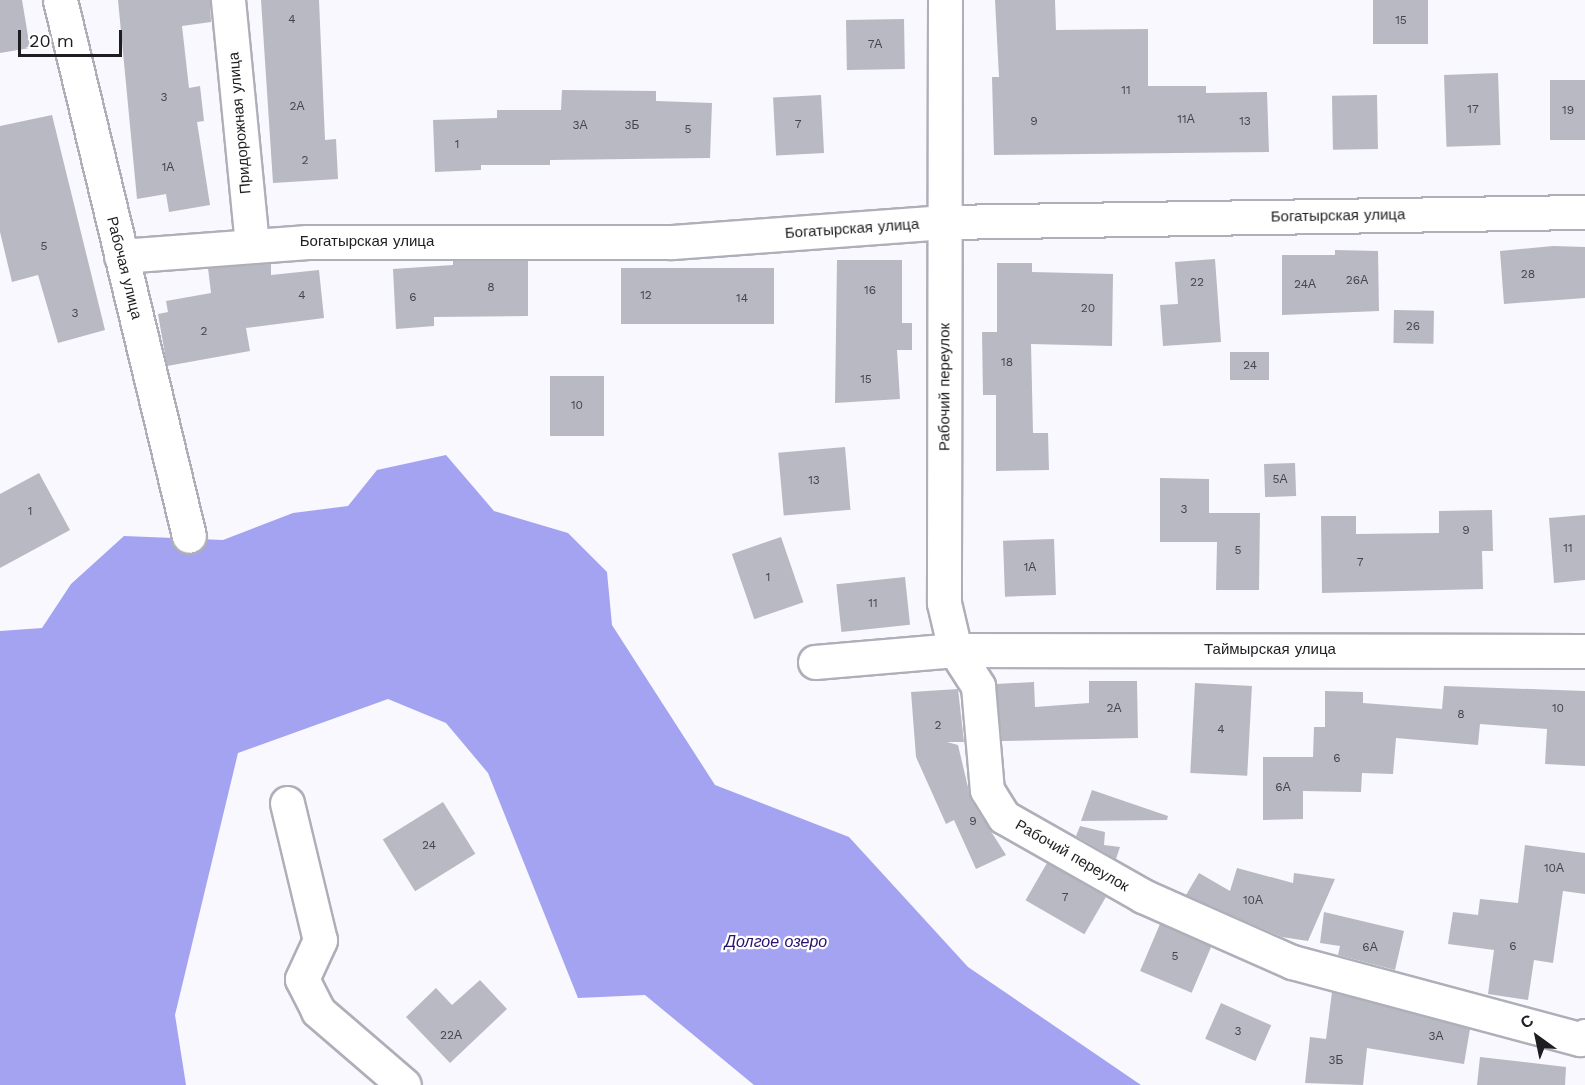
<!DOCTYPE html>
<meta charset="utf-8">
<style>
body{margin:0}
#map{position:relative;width:1585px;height:1085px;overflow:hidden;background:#f8f8fe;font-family:"Work Sans",sans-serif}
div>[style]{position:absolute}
.water>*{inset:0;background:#a4a3f2}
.building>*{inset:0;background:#b8b9c3;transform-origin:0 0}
.roads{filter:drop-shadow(2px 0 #aeafb9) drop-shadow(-2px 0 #aeafb9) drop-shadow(0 2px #aeafb9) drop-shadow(0 -2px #aeafb9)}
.minor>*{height:33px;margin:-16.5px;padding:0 16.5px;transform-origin:16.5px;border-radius:16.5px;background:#fff}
span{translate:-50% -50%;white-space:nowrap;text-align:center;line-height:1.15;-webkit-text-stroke:4.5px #fff;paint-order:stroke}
.number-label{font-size:12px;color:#44454a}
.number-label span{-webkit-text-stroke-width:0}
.street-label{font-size:15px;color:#1e1e22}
.water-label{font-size:16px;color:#28126d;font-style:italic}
.north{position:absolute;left:1507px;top:1007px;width:60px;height:60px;-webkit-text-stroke:4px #fff;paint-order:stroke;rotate:327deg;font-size:16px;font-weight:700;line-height:24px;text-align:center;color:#1e1e22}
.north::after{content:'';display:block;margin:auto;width:21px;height:27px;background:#1e1e22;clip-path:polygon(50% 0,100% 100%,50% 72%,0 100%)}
.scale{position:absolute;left:18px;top:30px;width:104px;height:27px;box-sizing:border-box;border:3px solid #1e1e22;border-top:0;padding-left:8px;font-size:18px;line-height:21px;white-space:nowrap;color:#1e1e22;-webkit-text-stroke:4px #fff;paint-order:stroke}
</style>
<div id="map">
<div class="water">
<i style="clip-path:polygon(446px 455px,494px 511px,568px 533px,607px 572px,612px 625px,715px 785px,849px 837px,968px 967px,1141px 1085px,754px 1085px,645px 995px,578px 998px,488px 773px,446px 723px,388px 699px,238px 753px,175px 1015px,186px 1085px,0 1085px,0 631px,42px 628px,71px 584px,124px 536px,223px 540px,293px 513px,348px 506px,377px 470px)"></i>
</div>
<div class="building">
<i style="clip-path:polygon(0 0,22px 0,30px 48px,0 53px)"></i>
<i style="clip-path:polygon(118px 0,210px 0,211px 22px,182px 26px,189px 88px,200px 86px,204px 121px,197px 122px,210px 205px,169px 212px,166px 194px,137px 199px)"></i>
<i style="clip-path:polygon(261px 0,319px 0,325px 140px,336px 139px,338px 179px,273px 183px)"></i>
<i style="clip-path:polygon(995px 0,1055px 0,1056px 30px,1148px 29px,1148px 86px,1206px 86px,1206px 93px,1267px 92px,1269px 152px,994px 155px,992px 77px,999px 77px)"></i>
<i style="left:1373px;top:0;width:55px;height:44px"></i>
<i style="left:904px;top:19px;width:50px;height:58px;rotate:89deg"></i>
<i style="left:1498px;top:73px;width:72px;height:54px;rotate:88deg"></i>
<i style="left:1585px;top:80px;width:60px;height:35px;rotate:90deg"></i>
<i style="clip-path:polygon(562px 90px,656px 91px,656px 101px,712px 103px,710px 158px,550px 160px,550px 165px,481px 165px,481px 170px,435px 172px,433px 120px,497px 118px,497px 110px,561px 110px)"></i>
<i style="left:821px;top:95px;width:58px;height:48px;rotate:87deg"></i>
<i style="left:1377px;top:95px;width:54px;height:45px;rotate:89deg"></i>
<i style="clip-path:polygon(52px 115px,105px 330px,58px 343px,38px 275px,12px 282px,0 232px,0 126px)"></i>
<i style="clip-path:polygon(1553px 246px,1585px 247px,1585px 298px,1504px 304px,1500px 251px)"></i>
<i style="clip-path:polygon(1335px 250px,1378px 251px,1379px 311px,1282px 315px,1282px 255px,1335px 255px)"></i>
<i style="clip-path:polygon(1215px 259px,1221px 342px,1163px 346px,1160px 305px,1178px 304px,1175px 262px)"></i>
<i style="clip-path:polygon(837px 260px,902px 260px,902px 323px,912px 323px,912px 350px,897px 350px,900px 399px,835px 403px)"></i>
<i style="clip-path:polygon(453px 261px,528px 261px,528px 316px,434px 317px,434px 326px,396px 329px,393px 269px,453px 265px)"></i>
<i style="clip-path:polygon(997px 263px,1032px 263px,1032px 272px,1113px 274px,1112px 346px,1031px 344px,1033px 433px,1048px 433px,1049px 470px,996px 471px,996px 395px,983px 395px,982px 332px,997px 332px)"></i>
<i style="clip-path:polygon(271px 264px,271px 275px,319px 270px,324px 318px,246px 328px,250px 351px,167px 366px,158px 314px,168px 312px,166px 301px,211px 293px,208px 268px)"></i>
<i style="left:621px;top:268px;width:153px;height:56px"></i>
<i style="left:1394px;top:310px;width:40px;height:33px;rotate:1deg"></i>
<i style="left:1230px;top:352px;width:39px;height:28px"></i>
<i style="left:550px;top:376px;width:54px;height:60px"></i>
<i style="left:845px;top:447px;width:63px;height:67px;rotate:85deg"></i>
<i style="left:1295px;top:463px;width:33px;height:31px;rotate:88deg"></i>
<i style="clip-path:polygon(39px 473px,70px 530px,0 568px,0 494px)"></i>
<i style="clip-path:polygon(1160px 478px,1209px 479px,1209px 513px,1260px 513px,1259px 590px,1216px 590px,1217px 542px,1160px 542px)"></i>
<i style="clip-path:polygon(1492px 510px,1493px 551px,1482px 551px,1483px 589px,1322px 593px,1321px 516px,1356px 516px,1356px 534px,1439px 533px,1439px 511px)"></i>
<i style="clip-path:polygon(1585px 515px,1585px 580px,1554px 583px,1549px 518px)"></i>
<i style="left:781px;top:537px;width:69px;height:52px;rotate:71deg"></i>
<i style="left:1054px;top:539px;width:56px;height:51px;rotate:88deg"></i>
<i style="left:905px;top:577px;width:48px;height:69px;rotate:84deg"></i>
<i style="clip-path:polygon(1089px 681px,1137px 681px,1138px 738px,1002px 741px,996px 684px,1034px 682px,1035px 707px,1089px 703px)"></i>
<i style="left:1195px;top:683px;width:57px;height:90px;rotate:3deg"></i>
<i style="clip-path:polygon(1444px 686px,1585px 691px,1585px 766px,1545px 764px,1547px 729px,1480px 724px,1478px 745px,1396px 738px,1393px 774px,1362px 773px,1361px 792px,1303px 791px,1303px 819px,1263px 820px,1263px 757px,1313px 757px,1314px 727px,1325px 727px,1325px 691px,1363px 692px,1363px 703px,1442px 709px)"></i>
<i style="clip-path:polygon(958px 689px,964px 742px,947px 742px,958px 745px,971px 800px,1006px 855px,976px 869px,954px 820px,946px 824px,916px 757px,911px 692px)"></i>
<i style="clip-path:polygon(1092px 790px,1168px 816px,1167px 820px,1081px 821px)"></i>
<i style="left:443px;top:802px;width:61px;height:71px;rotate:58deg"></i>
<i style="clip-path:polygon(1080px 826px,1105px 832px,1104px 845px,1120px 847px,1116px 859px,1076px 836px)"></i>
<i style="clip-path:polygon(1525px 845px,1585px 853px,1585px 894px,1563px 891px,1553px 963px,1534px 960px,1528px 1000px,1488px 994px,1494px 950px,1448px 944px,1453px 912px,1478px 915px,1480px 899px,1518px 903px)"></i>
<i style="left:1047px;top:863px;width:68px;height:43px;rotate:30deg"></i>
<i style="clip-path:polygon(1237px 868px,1293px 883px,1294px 873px,1335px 879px,1308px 941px,1282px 937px,1186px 895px,1199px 873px,1230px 891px)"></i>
<i style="clip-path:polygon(1324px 912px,1404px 931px,1395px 970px,1338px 955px,1340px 946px,1320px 943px)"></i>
<i style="left:1160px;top:924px;width:56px;height:51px;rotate:23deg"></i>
<i style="clip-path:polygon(480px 980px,507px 1009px,450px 1063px,406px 1017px,436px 988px,452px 1005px)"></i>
<i style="clip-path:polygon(1332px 992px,1470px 1029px,1464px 1064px,1367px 1048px,1363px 1085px,1305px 1083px,1310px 1037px,1326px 1039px)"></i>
<i style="left:1221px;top:1003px;width:55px;height:39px;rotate:24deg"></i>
<i style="clip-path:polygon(1480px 1057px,1566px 1067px,1565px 1085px,1477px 1085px)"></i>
</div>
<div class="roads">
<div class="minor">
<i style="left:60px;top:0;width:551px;rotate:76.47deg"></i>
<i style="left:228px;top:0;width:247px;rotate:84.4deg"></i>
<i style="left:945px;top:0;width:603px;rotate:90.1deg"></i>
<i style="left:944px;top:603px;width:48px;rotate:76.8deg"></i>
<i style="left:955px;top:650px;width:43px;rotate:57.4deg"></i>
<i style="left:978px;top:686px;width:104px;rotate:85.1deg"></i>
<i style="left:987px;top:790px;width:32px;rotate:58deg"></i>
<i style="left:1004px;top:817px;width:160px;rotate:29.6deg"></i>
<i style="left:1143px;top:896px;width:163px;rotate:23.9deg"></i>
<i style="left:1292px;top:962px;width:298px;rotate:15deg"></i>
<i style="left:1580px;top:1039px;width:6px;rotate:-31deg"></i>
<i style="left:121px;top:256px;width:187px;rotate:-4.3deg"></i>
<i style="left:307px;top:242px;width:365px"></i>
<i style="left:672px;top:242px;width:274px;rotate:-4.2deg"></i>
<i style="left:945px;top:222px;width:640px;rotate:-0.9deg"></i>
<i style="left:815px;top:662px;width:141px;rotate:-4.9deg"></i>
<i style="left:955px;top:650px;width:630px;rotate:0.09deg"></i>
<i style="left:287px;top:803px;width:141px;rotate:76.5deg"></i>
<i style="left:320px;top:940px;width:43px;rotate:114.8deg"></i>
<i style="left:302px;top:979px;width:36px;rotate:63deg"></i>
<i style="left:318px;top:1011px;width:113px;rotate:40.7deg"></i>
</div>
</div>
<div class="number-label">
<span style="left:292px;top:20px">4</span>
<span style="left:1401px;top:21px">15</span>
<span style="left:875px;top:45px">7А</span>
<span style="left:1126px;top:91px">11</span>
<span style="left:164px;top:98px">3</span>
<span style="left:297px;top:107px">2А</span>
<span style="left:1473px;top:110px">17</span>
<span style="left:1568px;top:111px">19</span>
<span style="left:1186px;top:120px">11А</span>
<span style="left:1034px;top:122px">9</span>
<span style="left:1245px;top:122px">13</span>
<span style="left:798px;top:125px">7</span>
<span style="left:580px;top:126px">3А</span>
<span style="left:632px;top:126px">3Б</span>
<span style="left:688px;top:130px">5</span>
<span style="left:457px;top:145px">1</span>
<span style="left:305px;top:161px">2</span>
<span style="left:168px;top:168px">1А</span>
<span style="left:44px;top:247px">5</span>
<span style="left:1528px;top:275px">28</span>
<span style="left:1357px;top:281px">26А</span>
<span style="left:1197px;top:283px">22</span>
<span style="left:1305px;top:285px">24А</span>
<span style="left:491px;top:288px">8</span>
<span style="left:870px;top:291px">16</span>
<span style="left:302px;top:296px">4</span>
<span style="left:646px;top:296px">12</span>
<span style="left:413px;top:298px">6</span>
<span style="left:742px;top:299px">14</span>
<span style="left:1088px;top:309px">20</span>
<span style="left:75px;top:314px">3</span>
<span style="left:1413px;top:327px">26</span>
<span style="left:204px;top:332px">2</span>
<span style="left:1007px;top:363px">18</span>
<span style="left:1250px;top:366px">24</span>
<span style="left:866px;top:380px">15</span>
<span style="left:577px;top:406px">10</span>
<span style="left:1280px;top:480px">5А</span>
<span style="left:814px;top:481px">13</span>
<span style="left:1184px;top:510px">3</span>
<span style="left:30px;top:512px">1</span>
<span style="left:1466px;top:531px">9</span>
<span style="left:1568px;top:549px">11</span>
<span style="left:1238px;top:551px">5</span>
<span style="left:1360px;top:563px">7</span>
<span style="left:1030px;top:568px">1А</span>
<span style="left:768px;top:578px">1</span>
<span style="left:873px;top:604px">11</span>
<span style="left:1114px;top:709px">2А</span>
<span style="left:1558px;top:709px">10</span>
<span style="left:1461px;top:715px">8</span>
<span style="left:938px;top:726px">2</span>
<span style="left:1221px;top:730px">4</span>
<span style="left:1337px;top:759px">6</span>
<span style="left:1283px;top:788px">6А</span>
<span style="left:973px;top:822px">9</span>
<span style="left:429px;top:846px">24</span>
<span style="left:1554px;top:869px">10А</span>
<span style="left:1065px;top:898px">7</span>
<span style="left:1253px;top:901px">10А</span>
<span style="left:1513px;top:947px">6</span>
<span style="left:1370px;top:948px">6А</span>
<span style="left:1175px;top:957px">5</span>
<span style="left:1238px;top:1032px">3</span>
<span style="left:451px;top:1036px">22А</span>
<span style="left:1436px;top:1037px">3А</span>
<span style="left:1336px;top:1061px">3Б</span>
</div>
<div class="street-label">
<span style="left:240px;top:123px;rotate:-95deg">Придорожная улица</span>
<span style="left:1338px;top:216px;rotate:-1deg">Богатырская улица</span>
<span style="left:852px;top:229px;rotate:-4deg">Богатырская улица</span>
<span style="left:367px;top:242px">Богатырская улица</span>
<span style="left:124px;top:268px;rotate:76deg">Рабочая улица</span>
<span style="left:945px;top:387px;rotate:-90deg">Рабочий переулок</span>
<span style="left:1270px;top:650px">Таймырская улица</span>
<span style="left:1072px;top:856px;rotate:30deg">Рабочий переулок</span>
</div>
<div class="water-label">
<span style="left:776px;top:942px">Долгое озеро</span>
</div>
<div class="north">С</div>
<div class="scale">20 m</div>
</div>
